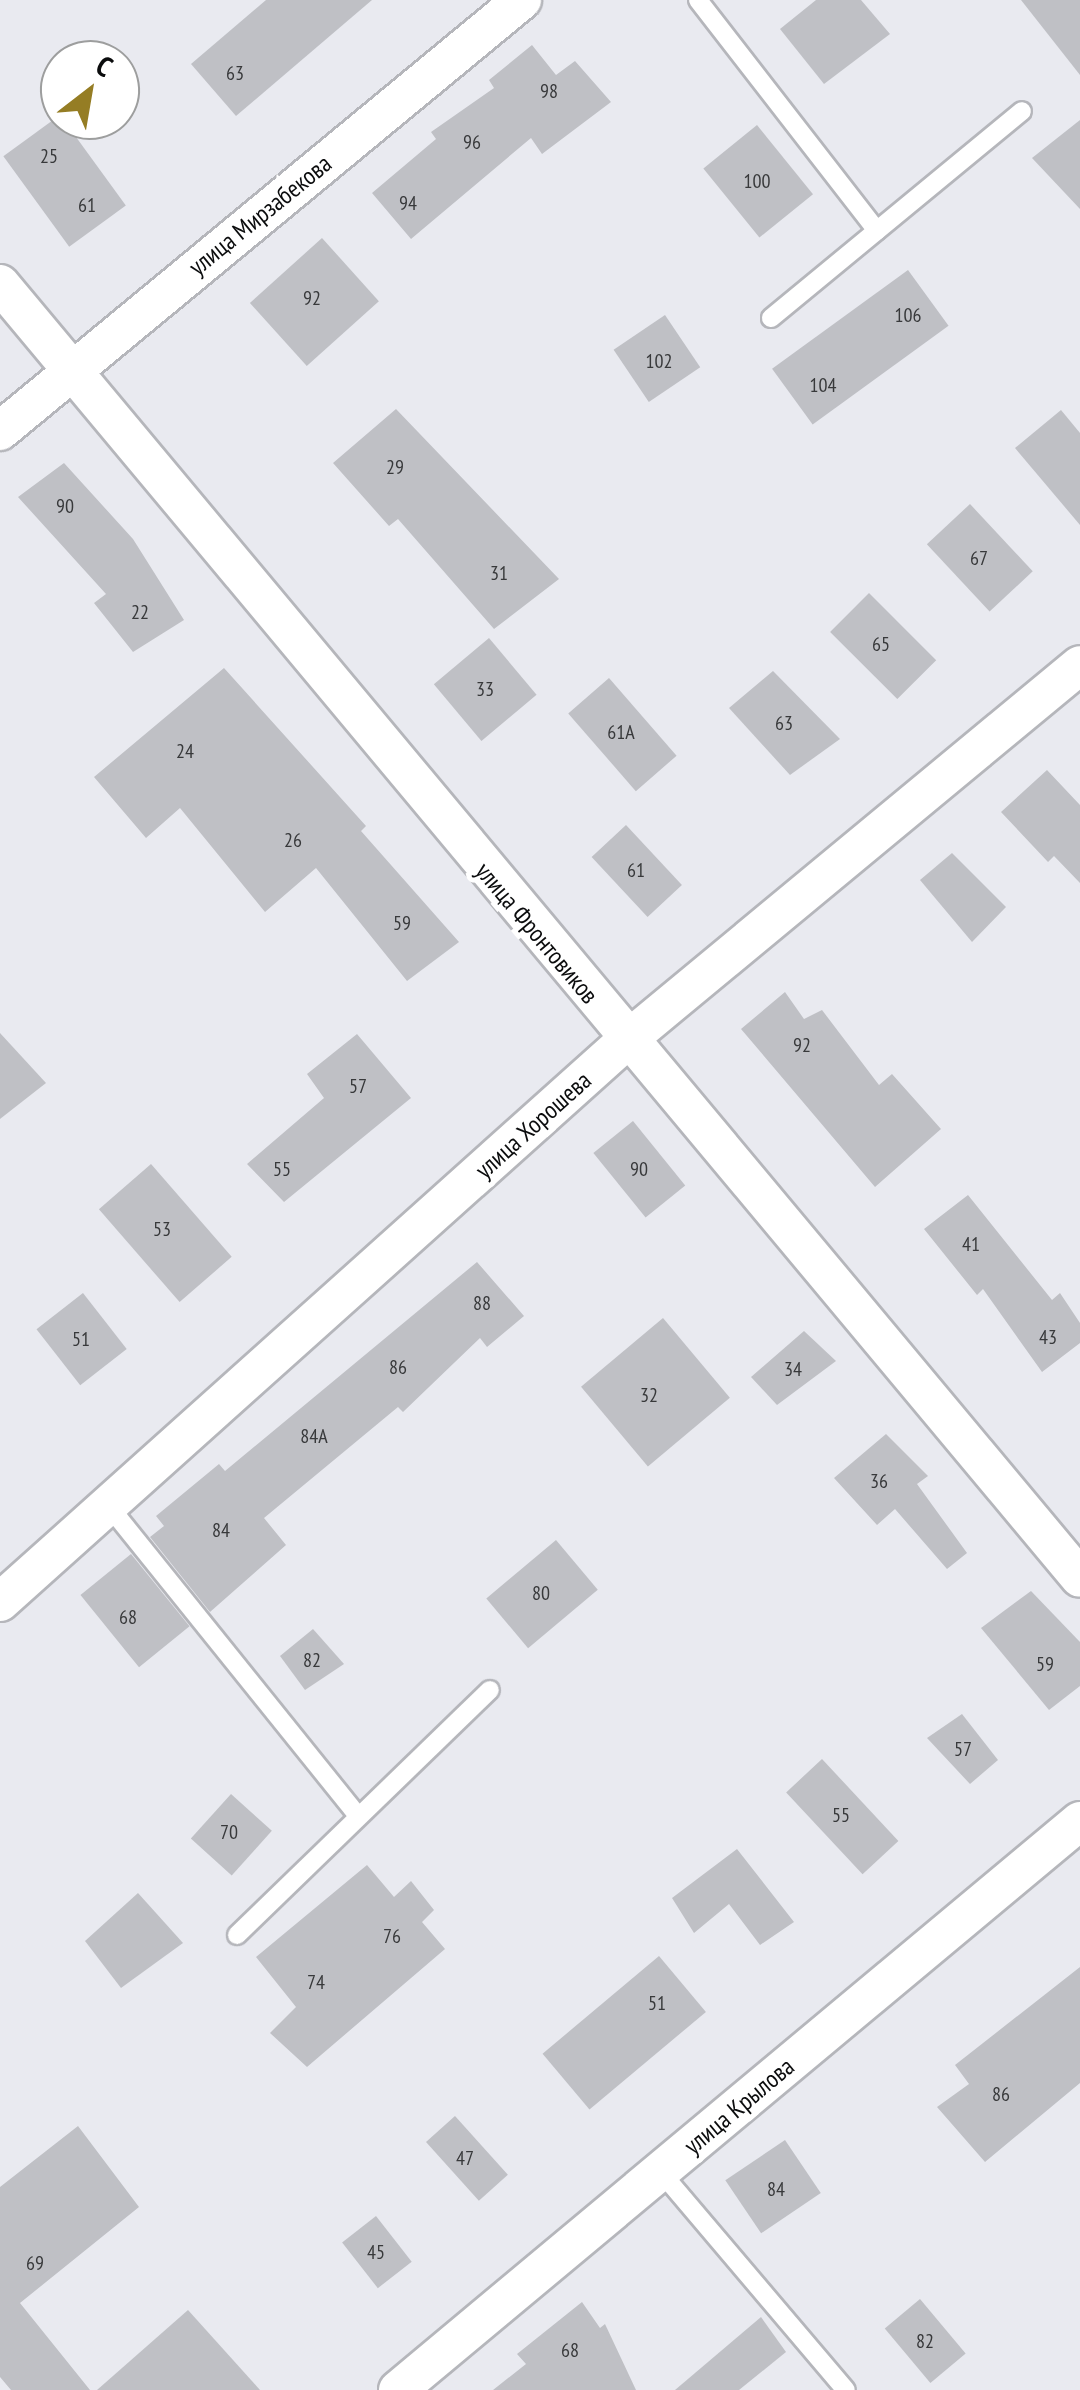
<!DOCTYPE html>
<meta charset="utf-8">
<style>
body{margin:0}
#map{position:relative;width:1080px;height:2390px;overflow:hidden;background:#e9eaf0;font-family:"PT Sans Narrow",sans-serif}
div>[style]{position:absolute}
.building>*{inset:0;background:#bfc0c5;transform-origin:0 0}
.roads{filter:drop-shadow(2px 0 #b5b6bb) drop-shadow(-2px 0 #b5b6bb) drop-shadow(0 2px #b5b6bb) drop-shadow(0 -2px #b5b6bb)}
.lane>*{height:18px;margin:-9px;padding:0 9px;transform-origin:9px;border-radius:9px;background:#fff}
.street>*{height:38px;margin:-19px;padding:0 19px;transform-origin:19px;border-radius:19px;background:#fff}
span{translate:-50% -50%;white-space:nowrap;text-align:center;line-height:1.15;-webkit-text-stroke:10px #fff;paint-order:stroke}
.number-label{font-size:20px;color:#38393b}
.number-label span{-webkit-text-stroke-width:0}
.street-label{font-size:25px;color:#0b0c0d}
.north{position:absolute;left:40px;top:40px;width:100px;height:100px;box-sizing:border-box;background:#fff;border:2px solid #9d9e9e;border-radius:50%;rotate:31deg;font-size:28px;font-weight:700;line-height:40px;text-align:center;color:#0b0c0d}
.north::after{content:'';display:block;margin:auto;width:35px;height:45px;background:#957d24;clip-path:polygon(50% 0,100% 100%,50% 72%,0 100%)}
</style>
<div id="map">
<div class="building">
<i style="clip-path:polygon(266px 0,372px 0,236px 116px,191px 64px)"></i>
<i style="clip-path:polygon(816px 0,861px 0,890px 34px,824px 84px,780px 29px)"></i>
<i style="clip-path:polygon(1021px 0,1080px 0,1080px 75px)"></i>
<i style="clip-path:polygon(532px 45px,556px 75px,575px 61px,611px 102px,542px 154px,531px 138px,411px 239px,372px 193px,436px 139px,431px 132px,494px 88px,489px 80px)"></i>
<i style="left:60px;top:115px;width:112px;height:70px;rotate:54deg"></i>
<i style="clip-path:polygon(1080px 120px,1080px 209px,1032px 158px)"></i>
<i style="left:757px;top:125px;width:89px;height:69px;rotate:51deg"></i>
<i style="left:322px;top:238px;width:85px;height:97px;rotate:48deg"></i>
<i style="left:908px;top:270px;width:69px;height:168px;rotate:54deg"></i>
<i style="left:665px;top:315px;width:63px;height:62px;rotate:56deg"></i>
<i style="clip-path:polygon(396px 409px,559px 579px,494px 629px,398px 519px,389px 526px,333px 463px)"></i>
<i style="clip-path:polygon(1061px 410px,1080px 433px,1080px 525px,1015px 448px)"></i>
<i style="clip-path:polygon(64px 463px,133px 539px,184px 620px,133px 652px,94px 603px,106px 594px,18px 497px)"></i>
<i style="left:970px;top:504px;width:92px;height:59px;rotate:47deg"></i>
<i style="left:869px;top:593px;width:95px;height:55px;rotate:45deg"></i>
<i style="left:489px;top:638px;width:74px;height:72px;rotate:50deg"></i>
<i style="clip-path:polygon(224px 668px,366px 826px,361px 831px,459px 942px,407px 981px,316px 868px,265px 912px,180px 808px,146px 838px,94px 777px)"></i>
<i style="clip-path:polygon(773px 671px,840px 739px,790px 775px,729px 708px)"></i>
<i style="left:609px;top:678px;width:103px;height:54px;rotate:49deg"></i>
<i style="clip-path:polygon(1047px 770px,1080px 805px,1080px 883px,1054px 856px,1048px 862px,1001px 812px)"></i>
<i style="left:626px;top:825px;width:82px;height:47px;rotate:47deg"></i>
<i style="clip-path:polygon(952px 853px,1006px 907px,972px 942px,920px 880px)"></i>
<i style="clip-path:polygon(785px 992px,804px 1019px,822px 1010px,879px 1085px,892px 1074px,941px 1129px,875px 1187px,741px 1029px)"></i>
<i style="clip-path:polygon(0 1033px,46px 1083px,0 1119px)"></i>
<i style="clip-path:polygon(357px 1034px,411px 1098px,284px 1202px,247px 1164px,324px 1098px,307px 1074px)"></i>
<i style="left:633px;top:1121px;width:83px;height:51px;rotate:51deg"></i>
<i style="left:151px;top:1164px;width:123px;height:69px;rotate:49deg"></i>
<i style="clip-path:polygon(968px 1195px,1052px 1300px,1060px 1293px,1080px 1323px,1080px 1343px,1042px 1372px,983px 1289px,977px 1295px,924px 1229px)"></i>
<i style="clip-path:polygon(477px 1262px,524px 1316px,487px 1347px,480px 1338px,403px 1412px,398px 1407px,264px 1518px,286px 1545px,210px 1612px,150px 1537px,164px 1526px,156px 1516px,219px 1464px,225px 1471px)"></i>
<i style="left:83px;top:1293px;width:71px;height:59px;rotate:52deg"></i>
<i style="left:663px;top:1318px;width:104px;height:107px;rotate:50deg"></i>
<i style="clip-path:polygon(804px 1331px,836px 1361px,777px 1405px,751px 1377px)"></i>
<i style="clip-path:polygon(886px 1434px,928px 1476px,917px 1484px,967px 1553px,947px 1569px,895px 1509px,877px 1525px,834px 1478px)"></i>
<i style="left:556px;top:1540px;width:65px;height:91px;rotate:50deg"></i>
<i style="left:131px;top:1554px;width:93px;height:65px;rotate:51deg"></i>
<i style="clip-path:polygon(1031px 1591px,1080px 1642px,1080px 1686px,1049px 1710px,981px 1628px)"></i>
<i style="clip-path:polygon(313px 1629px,344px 1664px,305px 1690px,280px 1656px)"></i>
<i style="clip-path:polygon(962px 1714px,998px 1760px,970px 1784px,927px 1738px)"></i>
<i style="left:822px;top:1759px;width:112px;height:49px;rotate:47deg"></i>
<i style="left:231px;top:1794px;width:55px;height:60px;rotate:42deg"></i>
<i style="clip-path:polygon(737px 1849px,794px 1922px,760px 1945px,729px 1904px,694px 1933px,672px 1898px)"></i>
<i style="clip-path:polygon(367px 1865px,394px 1897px,411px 1881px,434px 1910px,422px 1922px,445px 1949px,307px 2067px,270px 2033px,296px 2007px,256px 1957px)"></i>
<i style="clip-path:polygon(138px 1893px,183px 1943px,121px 1988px,85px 1941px)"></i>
<i style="left:659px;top:1956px;width:73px;height:152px;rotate:50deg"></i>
<i style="clip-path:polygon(1080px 1967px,1080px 2083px,985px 2162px,937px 2107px,969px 2084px,955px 2065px)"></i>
<i style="left:455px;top:2116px;width:79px;height:39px;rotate:48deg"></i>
<i style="clip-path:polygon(78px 2126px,139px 2207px,20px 2303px,90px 2390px,11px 2390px,0 2377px,0 2187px)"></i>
<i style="left:785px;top:2140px;width:64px;height:72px;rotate:56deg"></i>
<i style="left:376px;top:2216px;width:58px;height:43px;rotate:52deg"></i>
<i style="left:920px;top:2299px;width:71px;height:46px;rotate:50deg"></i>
<i style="clip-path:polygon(582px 2302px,600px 2328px,605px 2324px,636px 2390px,493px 2390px,526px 2364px,517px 2354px)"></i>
<i style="clip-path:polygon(188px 2310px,260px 2390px,97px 2390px)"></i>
<i style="clip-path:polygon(761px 2317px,786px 2352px,739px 2390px,675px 2390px)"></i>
</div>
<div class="roads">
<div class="lane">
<i style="left:698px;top:0;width:292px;rotate:52.2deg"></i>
<i style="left:771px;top:318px;width:325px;rotate:-39.5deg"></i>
<i style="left:108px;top:1505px;width:399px;rotate:51.2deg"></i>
<i style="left:237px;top:1935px;width:352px;rotate:-44.1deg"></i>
<i style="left:660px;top:2171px;width:287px;rotate:49.7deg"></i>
</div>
<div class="street">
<i style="left:0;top:284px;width:1685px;rotate:50.15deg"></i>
<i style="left:0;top:431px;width:677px;rotate:-39.55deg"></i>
<i style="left:0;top:1602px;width:841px;rotate:-41.87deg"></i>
<i style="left:626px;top:1041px;width:589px;rotate:-39.63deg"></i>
<i style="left:398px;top:2390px;width:888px;rotate:-39.84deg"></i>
</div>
</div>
<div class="number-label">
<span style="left:235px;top:73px">63</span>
<span style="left:549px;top:91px">98</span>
<span style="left:472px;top:142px">96</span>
<span style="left:49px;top:156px">25</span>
<span style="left:757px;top:181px">100</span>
<span style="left:408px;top:203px">94</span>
<span style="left:87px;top:205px">61</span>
<span style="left:312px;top:298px">92</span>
<span style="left:908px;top:315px">106</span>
<span style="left:659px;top:361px">102</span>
<span style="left:823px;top:385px">104</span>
<span style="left:395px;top:467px">29</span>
<span style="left:65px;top:506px">90</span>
<span style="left:979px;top:558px">67</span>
<span style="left:499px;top:573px">31</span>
<span style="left:140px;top:612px">22</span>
<span style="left:881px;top:644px">65</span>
<span style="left:485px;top:689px">33</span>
<span style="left:784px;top:723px">63</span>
<span style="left:621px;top:732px">61А</span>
<span style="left:185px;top:751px">24</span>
<span style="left:293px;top:840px">26</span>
<span style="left:636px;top:870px">61</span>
<span style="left:402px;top:923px">59</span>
<span style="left:802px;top:1045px">92</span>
<span style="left:358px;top:1086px">57</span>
<span style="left:282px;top:1169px">55</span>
<span style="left:639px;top:1169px">90</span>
<span style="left:162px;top:1229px">53</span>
<span style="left:971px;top:1244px">41</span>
<span style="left:482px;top:1303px">88</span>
<span style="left:1048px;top:1337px">43</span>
<span style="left:81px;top:1339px">51</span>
<span style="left:398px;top:1367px">86</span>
<span style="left:793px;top:1369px">34</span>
<span style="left:649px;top:1395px">32</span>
<span style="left:314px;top:1436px">84А</span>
<span style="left:879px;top:1481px">36</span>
<span style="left:221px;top:1530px">84</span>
<span style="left:541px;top:1593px">80</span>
<span style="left:128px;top:1617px">68</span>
<span style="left:312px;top:1660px">82</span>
<span style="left:1045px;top:1664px">59</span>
<span style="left:963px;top:1749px">57</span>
<span style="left:841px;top:1815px">55</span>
<span style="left:229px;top:1832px">70</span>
<span style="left:392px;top:1936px">76</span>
<span style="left:316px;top:1982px">74</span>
<span style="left:657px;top:2003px">51</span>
<span style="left:1001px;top:2094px">86</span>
<span style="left:465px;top:2158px">47</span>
<span style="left:776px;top:2189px">84</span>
<span style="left:376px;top:2252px">45</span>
<span style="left:35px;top:2263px">69</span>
<span style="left:925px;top:2341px">82</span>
<span style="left:570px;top:2350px">68</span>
</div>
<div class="street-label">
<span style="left:260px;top:215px;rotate:-39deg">улица Мирзабекова</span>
<span style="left:537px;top:933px;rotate:50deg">улица Фронтовиков</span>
<span style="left:533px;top:1125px;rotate:-42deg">улица Хорошева</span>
<span style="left:739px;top:2106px;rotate:-40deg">улица Крылова</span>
</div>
<div class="north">С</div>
</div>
